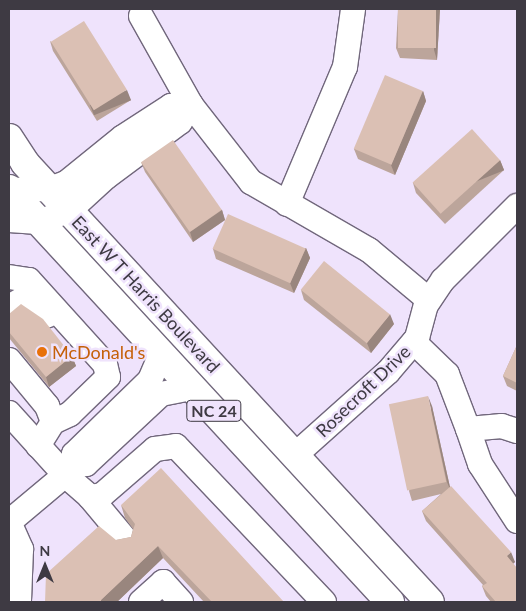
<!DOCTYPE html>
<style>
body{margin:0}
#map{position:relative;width:526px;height:611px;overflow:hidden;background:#efe3fc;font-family:Lato,sans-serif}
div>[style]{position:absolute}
.roads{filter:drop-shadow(1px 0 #71677c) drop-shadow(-1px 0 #71677c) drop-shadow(0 1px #71677c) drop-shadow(0 -1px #71677c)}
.minor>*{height:24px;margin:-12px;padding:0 12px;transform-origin:12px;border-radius:12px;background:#fff}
.major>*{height:28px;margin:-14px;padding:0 14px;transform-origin:14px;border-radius:14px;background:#fff}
.wall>*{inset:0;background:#bca59b}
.shaded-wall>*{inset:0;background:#99867e;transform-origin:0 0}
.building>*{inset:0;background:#dbc0b4;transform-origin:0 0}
.dots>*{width:14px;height:14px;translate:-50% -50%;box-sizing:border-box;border:2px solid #efe3fc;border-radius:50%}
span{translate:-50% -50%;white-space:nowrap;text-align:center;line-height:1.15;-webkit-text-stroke:5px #efe3fc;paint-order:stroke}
.shield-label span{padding:1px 4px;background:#efe3fc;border:1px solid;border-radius:4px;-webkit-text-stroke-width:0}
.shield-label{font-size:16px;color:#3e3a43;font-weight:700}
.street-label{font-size:18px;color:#3e3a43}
.food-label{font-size:18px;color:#c56008}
.left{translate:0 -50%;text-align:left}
.frame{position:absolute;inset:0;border:10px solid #3e3a43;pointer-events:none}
.north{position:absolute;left:20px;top:541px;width:50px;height:50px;-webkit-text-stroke:4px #efe3fc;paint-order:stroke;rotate:0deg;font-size:14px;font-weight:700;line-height:20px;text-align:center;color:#3e3a43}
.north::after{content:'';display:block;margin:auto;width:18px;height:22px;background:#3e3a43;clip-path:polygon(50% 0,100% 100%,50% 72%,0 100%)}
</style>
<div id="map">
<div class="roads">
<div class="minor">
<i style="left:141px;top:16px;width:102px;rotate:60.7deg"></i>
<i style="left:191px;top:105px;width:98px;rotate:52.1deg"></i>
<i style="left:251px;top:182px;width:136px;rotate:30deg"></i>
<i style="left:369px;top:250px;width:78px;rotate:39.8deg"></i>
<i style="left:9px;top:190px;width:41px;rotate:-1.4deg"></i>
<i style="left:50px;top:189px;width:17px;rotate:-21deg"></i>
<i style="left:66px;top:183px;width:73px;rotate:-38.9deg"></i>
<i style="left:123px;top:137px;width:57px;rotate:-32.9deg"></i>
<i style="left:171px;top:106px;width:20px;rotate:-3deg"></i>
<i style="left:287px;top:204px;width:149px;rotate:-67.1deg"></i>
<i style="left:345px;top:67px;width:59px;rotate:-82.1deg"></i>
<i style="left:9px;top:220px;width:29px;rotate:4deg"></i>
<i style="left:38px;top:222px;width:33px;rotate:-20deg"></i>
<i style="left:69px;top:211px;width:50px;rotate:-42.6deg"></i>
<i style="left:106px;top:177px;width:92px;rotate:-36.6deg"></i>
<i style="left:180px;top:122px;width:20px;rotate:-57deg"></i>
<i style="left:9px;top:277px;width:20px;rotate:9deg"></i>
<i style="left:29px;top:280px;width:113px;rotate:47.9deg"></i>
<i style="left:105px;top:364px;width:13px;rotate:77deg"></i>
<i style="left:108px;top:377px;width:53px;rotate:135.8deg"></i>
<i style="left:70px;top:414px;width:19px;rotate:155deg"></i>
<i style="left:53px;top:422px;width:28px;rotate:122deg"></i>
<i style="left:9px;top:307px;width:20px;rotate:-30deg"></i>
<i style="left:26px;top:297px;width:28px;rotate:42deg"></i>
<i style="left:414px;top:342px;width:46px;rotate:44.1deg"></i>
<i style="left:447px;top:374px;width:59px;rotate:69.1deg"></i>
<i style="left:9px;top:360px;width:60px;rotate:50.4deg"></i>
<i style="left:47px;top:406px;width:17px;rotate:69deg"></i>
<i style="left:9px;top:413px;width:84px;rotate:47.9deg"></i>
<i style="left:65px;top:475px;width:13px;rotate:-48deg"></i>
<i style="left:74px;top:465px;width:12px;rotate:-5deg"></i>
<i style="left:86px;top:464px;width:103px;rotate:-43deg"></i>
<i style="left:161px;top:394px;width:31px;rotate:-11deg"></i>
<i style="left:517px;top:431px;width:16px;rotate:-162deg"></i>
<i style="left:502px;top:426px;width:34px;rotate:175deg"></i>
<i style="left:468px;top:429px;width:37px;rotate:71deg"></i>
<i style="left:480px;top:464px;width:68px;rotate:57deg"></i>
<i style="left:294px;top:456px;width:126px;rotate:-41.8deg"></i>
<i style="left:388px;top:372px;width:45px;rotate:-49.5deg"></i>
<i style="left:417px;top:338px;width:34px;rotate:-75deg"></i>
<i style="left:426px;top:305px;width:30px;rotate:-56deg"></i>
<i style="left:443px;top:280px;width:105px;rotate:-45deg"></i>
<i style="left:74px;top:465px;width:11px;rotate:-90deg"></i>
<i style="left:74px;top:454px;width:106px;rotate:-44.2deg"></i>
<i style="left:150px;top:380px;width:28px;rotate:-67deg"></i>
<i style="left:90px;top:497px;width:56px;rotate:50.1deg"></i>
<i style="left:9px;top:522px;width:73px;rotate:-40deg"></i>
<i style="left:65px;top:475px;width:33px;rotate:41deg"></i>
<i style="left:90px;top:497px;width:12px;rotate:-9deg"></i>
<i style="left:102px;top:495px;width:70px;rotate:-41deg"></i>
<i style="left:155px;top:449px;width:21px;rotate:-8deg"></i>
<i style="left:176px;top:446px;width:215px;rotate:46.5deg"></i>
<i style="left:9px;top:522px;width:30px;rotate:66deg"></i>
<i style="left:21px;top:549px;width:53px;rotate:92.2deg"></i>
<i style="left:141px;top:602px;width:30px;rotate:-42deg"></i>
<i style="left:163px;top:582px;width:27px;rotate:48deg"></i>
</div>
<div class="major">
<i style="left:9px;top:138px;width:30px;rotate:57deg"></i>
<i style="left:25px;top:163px;width:597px;rotate:47.31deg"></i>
<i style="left:9px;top:189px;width:562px;rotate:47.31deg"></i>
</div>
</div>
<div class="wall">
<i style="clip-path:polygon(398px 9px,440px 9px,437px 60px,400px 58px,396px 48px)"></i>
<i style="clip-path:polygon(50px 41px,131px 100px,97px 121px,53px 51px)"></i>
<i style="clip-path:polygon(423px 91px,426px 101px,395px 175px,358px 159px,354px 149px)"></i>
<i style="clip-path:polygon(500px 160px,504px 170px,445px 224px,416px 193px,413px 183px)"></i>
<i style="clip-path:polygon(141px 162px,222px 210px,225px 220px,193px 242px,145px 172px)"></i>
<i style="clip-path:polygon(306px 248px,310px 258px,294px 293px,216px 259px,213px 249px)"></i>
<i style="clip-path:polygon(301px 290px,394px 324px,371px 353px,304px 300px)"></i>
<i style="clip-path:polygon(9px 314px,72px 356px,76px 366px,49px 387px,9px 338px)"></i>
<i style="clip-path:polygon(517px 345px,517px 391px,507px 386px,503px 376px)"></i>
<i style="clip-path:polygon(432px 406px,450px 487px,515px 562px,513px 564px,517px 602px,491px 602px,486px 596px,482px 586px,483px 585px,426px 521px,422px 511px,441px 494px,412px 501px,409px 491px)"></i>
<i style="clip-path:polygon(121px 505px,284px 602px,204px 602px,163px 558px,117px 602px,45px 602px,116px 540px,131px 537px,133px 529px,125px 518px)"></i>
</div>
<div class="shaded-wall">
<i style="clip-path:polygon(436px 9px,440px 9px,437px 60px,434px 50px)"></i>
<i style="left:127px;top:90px;width:11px;height:40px;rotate:68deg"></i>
<i style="clip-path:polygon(423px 91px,426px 101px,395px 175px,391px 165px)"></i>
<i style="left:500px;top:160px;width:11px;height:80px;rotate:68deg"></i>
<i style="clip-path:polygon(222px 210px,225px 220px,193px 242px,190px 232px)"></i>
<i style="clip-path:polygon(306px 248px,310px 258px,294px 293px,290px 283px)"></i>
<i style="clip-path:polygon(390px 314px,394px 324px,371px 353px,367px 343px)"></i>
<i style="clip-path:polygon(72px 356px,76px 366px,49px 387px,46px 377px)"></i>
<i style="clip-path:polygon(428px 396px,432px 406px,451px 492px,447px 482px)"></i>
<i style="clip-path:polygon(158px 546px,163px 558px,117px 602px,101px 602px,101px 600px)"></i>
<i style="clip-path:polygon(511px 552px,515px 562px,510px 566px,507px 556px)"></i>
</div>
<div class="building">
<i style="left:398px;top:9px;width:38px;height:39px"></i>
<i style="left:84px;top:21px;width:81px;height:39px;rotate:58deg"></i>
<i style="left:385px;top:75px;width:41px;height:80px;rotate:23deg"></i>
<i style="left:472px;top:129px;width:42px;height:80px;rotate:48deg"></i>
<i style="left:173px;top:140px;width:85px;height:39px;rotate:55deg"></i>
<i style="left:228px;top:214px;width:85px;height:38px;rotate:24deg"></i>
<i style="left:324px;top:261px;width:85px;height:37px;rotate:39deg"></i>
<i style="clip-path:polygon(21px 304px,43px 319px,72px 356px,46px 377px,9px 332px,9px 314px)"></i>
<i style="clip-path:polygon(517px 345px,517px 383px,503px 376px)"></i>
<i style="left:428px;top:396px;width:88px;height:40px;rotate:78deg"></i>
<i style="clip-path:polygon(161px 468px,284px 602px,212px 602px,158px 546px,101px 600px,101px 602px,45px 602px,46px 574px,99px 526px,116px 540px,131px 537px,135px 524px,121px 505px)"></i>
<i style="clip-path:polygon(451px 486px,511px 552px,507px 556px,517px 568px,517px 602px,496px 602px,482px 586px,487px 583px,422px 511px)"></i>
</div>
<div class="dots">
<i style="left:42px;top:352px;background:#e8710a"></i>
</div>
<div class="shield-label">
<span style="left:214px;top:411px">NC 24</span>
</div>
<div class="street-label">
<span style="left:146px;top:294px;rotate:47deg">East W T Harris Boulevard</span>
<span style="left:363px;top:391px;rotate:-44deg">Rosecroft Drive</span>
</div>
<div class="food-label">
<span class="left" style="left:52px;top:352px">McDonald's</span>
</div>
<div class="frame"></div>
<div class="north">N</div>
</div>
